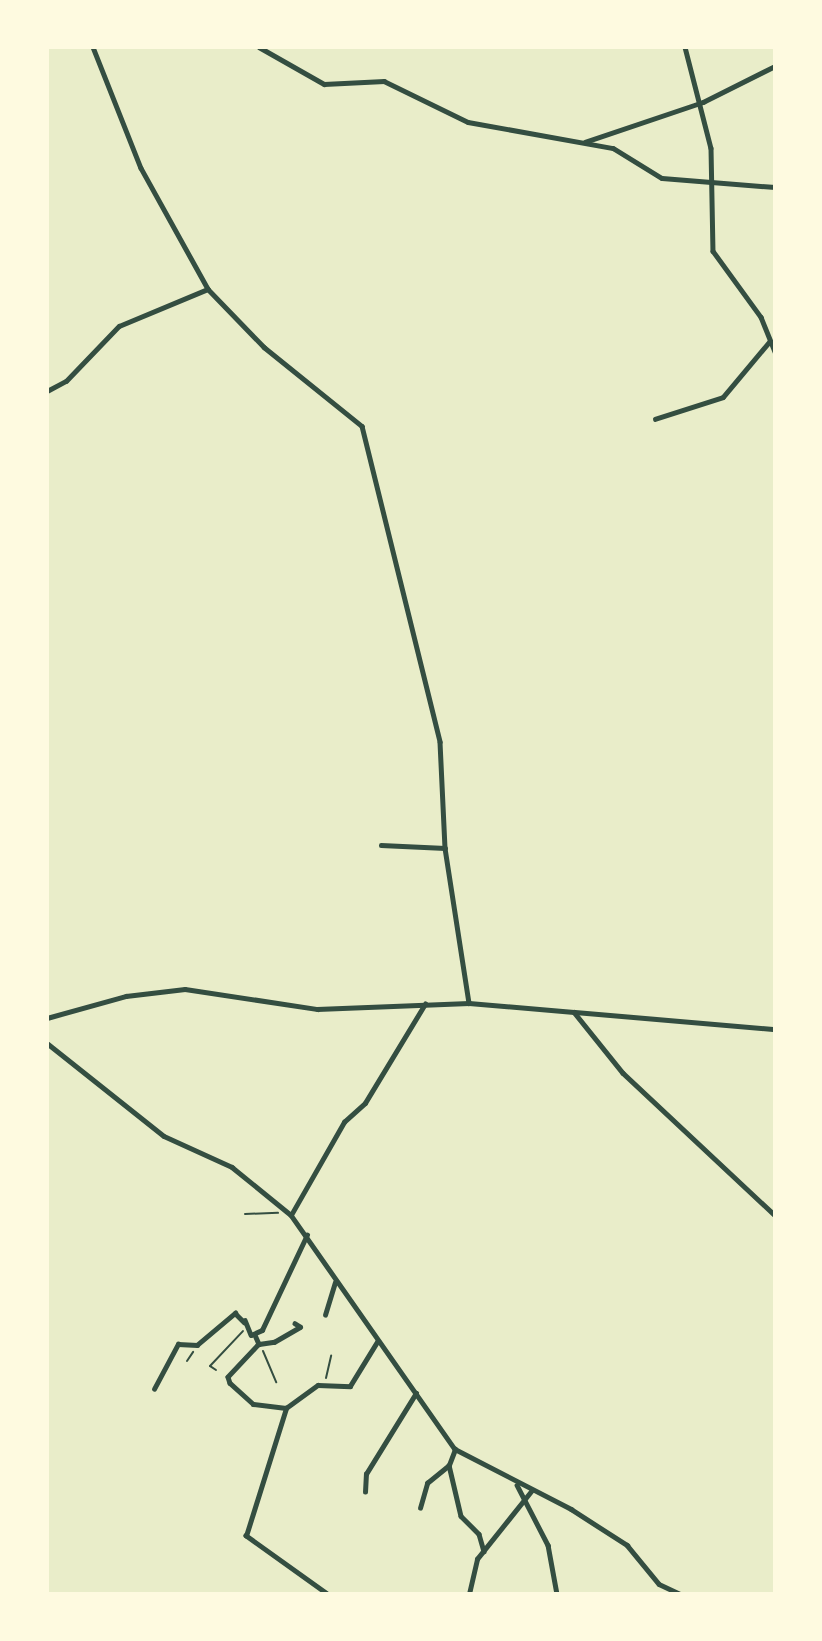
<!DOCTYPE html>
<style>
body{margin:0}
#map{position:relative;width:822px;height:1641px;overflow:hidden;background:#e9edc9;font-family:Mulish,sans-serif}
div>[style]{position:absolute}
.path>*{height:2px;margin:-1px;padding:0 1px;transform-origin:1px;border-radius:1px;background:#344e41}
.minor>*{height:4.5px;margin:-2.25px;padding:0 2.25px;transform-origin:2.25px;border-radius:2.25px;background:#344e41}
span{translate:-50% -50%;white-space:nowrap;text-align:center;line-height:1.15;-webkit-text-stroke:6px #fefae0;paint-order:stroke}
.frame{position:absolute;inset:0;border:49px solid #fefae0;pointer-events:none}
</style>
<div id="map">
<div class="path">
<i style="left:245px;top:1214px;width:33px;rotate:-2deg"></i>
<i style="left:263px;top:1351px;width:34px;rotate:67deg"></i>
<i style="left:187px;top:1361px;width:11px;rotate:-56deg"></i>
<i style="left:216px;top:1370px;width:7px;rotate:-146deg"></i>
<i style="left:210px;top:1366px;width:48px;rotate:-46.7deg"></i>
<i style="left:326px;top:1378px;width:23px;rotate:-77deg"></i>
</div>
<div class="minor">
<i style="left:93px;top:47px;width:130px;rotate:68.4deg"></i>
<i style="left:141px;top:168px;width:138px;rotate:61deg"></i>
<i style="left:208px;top:289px;width:81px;rotate:46deg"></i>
<i style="left:264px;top:347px;width:126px;rotate:38.9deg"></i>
<i style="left:362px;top:426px;width:325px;rotate:76.1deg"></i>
<i style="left:440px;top:742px;width:106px;rotate:87.3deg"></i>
<i style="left:445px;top:848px;width:157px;rotate:81.2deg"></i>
<i style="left:259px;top:47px;width:75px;rotate:29.6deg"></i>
<i style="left:324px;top:84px;width:60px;rotate:-2.9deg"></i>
<i style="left:384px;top:81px;width:93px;rotate:26deg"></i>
<i style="left:468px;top:122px;width:147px;rotate:10.2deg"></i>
<i style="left:613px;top:148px;width:57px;rotate:31.5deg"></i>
<i style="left:662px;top:178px;width:113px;rotate:4.6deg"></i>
<i style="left:685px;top:47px;width:104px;rotate:75.6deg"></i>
<i style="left:711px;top:148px;width:103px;rotate:88.9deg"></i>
<i style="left:713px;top:251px;width:82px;rotate:54deg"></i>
<i style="left:761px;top:317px;width:38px;rotate:68deg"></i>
<i style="left:585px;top:142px;width:125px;rotate:-18.7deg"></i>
<i style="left:703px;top:102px;width:80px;rotate:-26.6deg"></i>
<i style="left:47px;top:391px;width:21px;rotate:-28deg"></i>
<i style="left:66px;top:381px;width:76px;rotate:-46.1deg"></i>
<i style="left:119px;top:326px;width:96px;rotate:-22.6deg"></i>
<i style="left:655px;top:419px;width:71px;rotate:-17.9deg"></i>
<i style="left:723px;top:397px;width:72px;rotate:-50.1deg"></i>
<i style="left:381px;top:845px;width:64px;rotate:2.7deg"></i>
<i style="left:575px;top:1012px;width:201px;rotate:4.9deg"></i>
<i style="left:47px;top:1018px;width:82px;rotate:-15.6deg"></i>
<i style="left:126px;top:996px;width:59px;rotate:-6.8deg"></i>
<i style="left:185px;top:989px;width:134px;rotate:8.6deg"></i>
<i style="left:317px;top:1009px;width:152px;rotate:-2.3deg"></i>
<i style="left:469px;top:1003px;width:105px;rotate:4.9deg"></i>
<i style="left:574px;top:1012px;width:78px;rotate:51.2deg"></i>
<i style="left:623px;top:1073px;width:208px;rotate:43.1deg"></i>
<i style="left:47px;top:1043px;width:149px;rotate:38.5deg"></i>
<i style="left:164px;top:1136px;width:75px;rotate:24.5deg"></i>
<i style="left:232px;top:1167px;width:76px;rotate:39.1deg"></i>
<i style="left:291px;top:1215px;width:286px;rotate:55deg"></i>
<i style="left:455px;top:1449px;width:131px;rotate:27.3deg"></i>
<i style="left:571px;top:1509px;width:67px;rotate:32.7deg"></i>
<i style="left:627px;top:1545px;width:50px;rotate:50.6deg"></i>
<i style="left:659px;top:1584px;width:23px;rotate:25deg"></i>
<i style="left:291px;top:1215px;width:107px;rotate:-60.3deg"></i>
<i style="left:344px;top:1122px;width:28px;rotate:-42deg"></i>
<i style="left:365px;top:1103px;width:116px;rotate:-58.8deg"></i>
<i style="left:325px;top:1315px;width:34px;rotate:-73deg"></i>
<i style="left:245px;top:1320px;width:16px;rotate:68deg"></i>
<i style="left:251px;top:1335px;width:12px;rotate:-24deg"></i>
<i style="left:262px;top:1330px;width:105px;rotate:-64.7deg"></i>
<i style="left:255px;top:1335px;width:10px;rotate:66deg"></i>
<i style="left:259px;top:1344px;width:45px;rotate:133.2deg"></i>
<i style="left:228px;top:1377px;width:6px;rotate:72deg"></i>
<i style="left:230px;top:1383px;width:31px;rotate:42deg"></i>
<i style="left:253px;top:1404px;width:33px;rotate:7deg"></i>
<i style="left:259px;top:1344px;width:15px;rotate:-8deg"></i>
<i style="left:274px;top:1342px;width:30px;rotate:-30deg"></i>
<i style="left:300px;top:1327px;width:6px;rotate:-149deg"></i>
<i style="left:154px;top:1389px;width:51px;rotate:-61.9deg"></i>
<i style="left:178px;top:1344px;width:19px;rotate:3deg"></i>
<i style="left:197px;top:1345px;width:50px;rotate:-40.1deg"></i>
<i style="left:235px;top:1313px;width:13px;rotate:45deg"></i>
<i style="left:449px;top:1465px;width:52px;rotate:76.8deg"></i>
<i style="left:461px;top:1516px;width:25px;rotate:45deg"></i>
<i style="left:479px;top:1534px;width:18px;rotate:74deg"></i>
<i style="left:517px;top:1485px;width:68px;rotate:62.7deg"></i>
<i style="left:548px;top:1545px;width:50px;rotate:79.6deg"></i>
<i style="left:365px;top:1492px;width:18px;rotate:-87deg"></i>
<i style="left:366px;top:1474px;width:95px;rotate:-58.3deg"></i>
<i style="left:420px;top:1508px;width:26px;rotate:-74deg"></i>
<i style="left:427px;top:1483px;width:28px;rotate:-39deg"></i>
<i style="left:449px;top:1465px;width:17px;rotate:-69deg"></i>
<i style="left:327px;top:1594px;width:100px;rotate:-144.4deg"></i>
<i style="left:246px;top:1536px;width:134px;rotate:-72.6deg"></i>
<i style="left:286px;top:1408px;width:39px;rotate:-36deg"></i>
<i style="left:318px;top:1385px;width:32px;rotate:2deg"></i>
<i style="left:350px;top:1386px;width:52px;rotate:-58.5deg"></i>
<i style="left:469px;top:1594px;width:36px;rotate:-77deg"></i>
<i style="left:477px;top:1559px;width:88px;rotate:-51.4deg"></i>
</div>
<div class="frame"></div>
</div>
